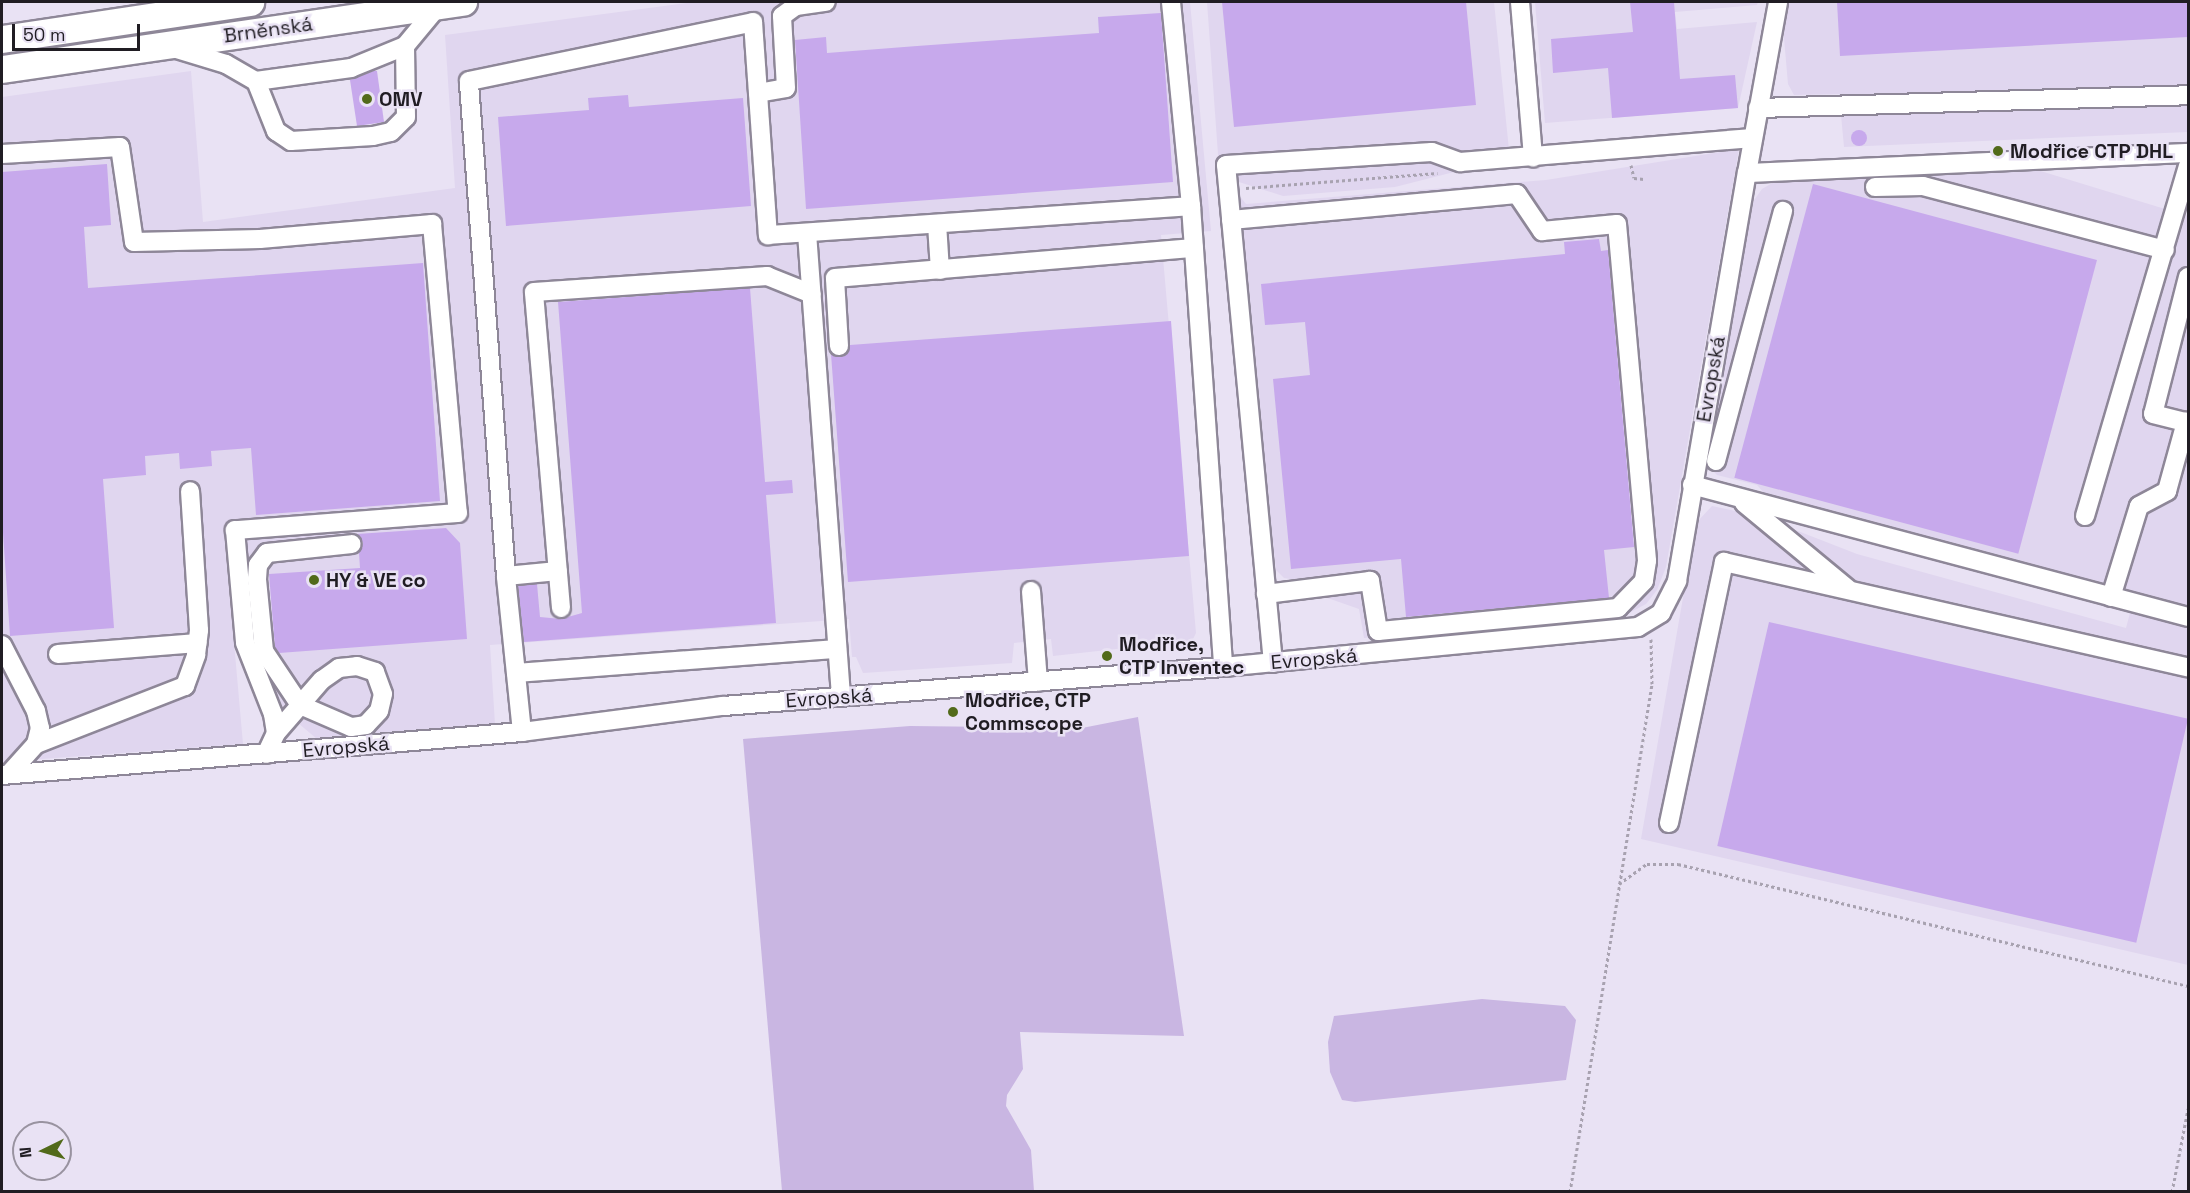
<!DOCTYPE html>
<meta charset="utf-8">
<style>
body{margin:0}
#map{position:relative;width:2190px;height:1193px;overflow:hidden;background:#e9e2f4;font-family:"Space Grotesk",sans-serif}
div>[style]{position:absolute}
.built>*{inset:0;background:#e0d6ef}
.green>*{inset:0;background:#c9b6e2}
.building>*{inset:0;background:#c7a9ec;transform-origin:0 0}
.round{border-radius:50%}
.path>*{height:3px;margin-top:-1.5px;transform-origin:0;background:repeating-linear-gradient(90deg,#a8a2b0 0 3px,transparent 0 6px)}
.roads{filter:drop-shadow(2px 0 #8e8798) drop-shadow(-2px 0 #8e8798) drop-shadow(0 2px #8e8798) drop-shadow(0 -2px #8e8798)}
.minor>*{height:18px;margin:-9px;padding:0 9px;transform-origin:9px;border-radius:9px;background:#fff}
.highway>*{height:27px;margin:-13.5px;padding:0 13.5px;transform-origin:13.5px;border-radius:13.5px;background:#fff}
.dots>*{width:16px;height:16px;translate:-50% -50%;box-sizing:border-box;border:3px solid #e9e2f4;border-radius:50%}
span{translate:-50% -50%;white-space:nowrap;text-align:center;line-height:1.15;-webkit-text-stroke:5px #e9e2f4;paint-order:stroke}
.street-label{font-size:20px;color:#201d23}
.poi-label{font-size:20px;color:#201d23;font-weight:700}
.left{translate:0 -50%;text-align:left}
.frame{position:absolute;inset:0;border:3px solid #201d23;pointer-events:none}
.north{position:absolute;left:12px;top:1121px;width:60px;height:60px;box-sizing:border-box;background:#e9e2f4;border:2px solid #9993a0;border-radius:50%;rotate:265deg;font-size:16px;font-weight:700;line-height:24px;text-align:center;color:#201d23}
.north::after{content:'';display:block;margin:auto;width:21px;height:27px;background:#526a1a;clip-path:polygon(50% 0,100% 100%,50% 72%,0 100%)}
.scale{position:absolute;left:12px;top:24px;width:128px;height:27px;box-sizing:border-box;border:3px solid #201d23;border-top:0;padding-left:8px;font-size:18px;line-height:21px;white-space:nowrap;color:#201d23;-webkit-text-stroke:4px #e9e2f4;paint-order:stroke}
</style>
<div id="map">
<div class="built">
<i style="clip-path:polygon(694px 2px,1190px 2px,1211px 231px,1161px 235px,1196px 633px,1191px 643px,1183px 648px,1138px 651px,1134px 647px,1053px 656px,1051px 639px,1014px 643px,1012px 663px,863px 673px,856px 657px,852px 657px,849px 619px,490px 645px,495px 724px,317px 739px,285px 712px,259px 652px,246px 540px,225px 541px,243px 744px,2px 762px,2px 97px,191px 71px,203px 222px,455px 188px,445px 35px)"></i>
<i style="clip-path:polygon(1207px 2px,1494px 2px,1509px 150px,1462px 170px,1395px 187px,1283px 196px,1239px 182px,1238px 194px,1246px 204px,1546px 180px,1739px 149px,1666px 567px,1657px 590px,1646px 604px,1627px 614px,1364px 638px,1359px 609px,1319px 595px,1308px 582px,1284px 578px,1276px 570px,1236px 195px,1221px 196px)"></i>
<i style="clip-path:polygon(1535px 2px,1758px 2px,1757px 5px,1675px 12px,1677px 29px,1757px 22px,1738px 108px,1545px 123px)"></i>
<i style="clip-path:polygon(1785px 2px,2188px 2px,2188px 132px,1844px 147px,1839px 94px,1794px 95px,1788px 84px,1782px 15px)"></i>
<i style="clip-path:polygon(2034px 169px,2188px 216px,2188px 607px,1764px 493px,1757px 485px,1717px 475px,1711px 469px,1709px 438px,1726px 337px,1752px 203px,1762px 189px,1774px 182px)"></i>
<i style="clip-path:polygon(1712px 506px,1759px 516px,1857px 554px,2126px 628px,2130px 613px,2188px 628px,2188px 965px,1641px 839px,1696px 523px)"></i>
</div>
<div class="green">
<i style="clip-path:polygon(1138px 717px,1184px 1036px,1020px 1032px,1023px 1069px,1007px 1095px,1006px 1106px,1031px 1150px,1034px 1191px,782px 1191px,743px 739px,910px 726px,1082px 728px)"></i>
<i style="clip-path:polygon(1482px 999px,1565px 1006px,1576px 1020px,1566px 1080px,1355px 1102px,1342px 1100px,1330px 1072px,1328px 1042px,1334px 1016px)"></i>
</div>
<div class="building">
<i style="clip-path:polygon(1222px 2px,1466px 2px,1476px 105px,1234px 127px)"></i>
<i style="clip-path:polygon(1630px 2px,1674px 2px,1680px 79px,1735px 75px,1738px 108px,1612px 118px,1608px 68px,1553px 73px,1551px 39px,1633px 32px)"></i>
<i style="clip-path:polygon(1837px 2px,2188px 2px,2188px 37px,1840px 56px)"></i>
<i style="clip-path:polygon(1161px 13px,1173px 182px,806px 209px,795px 40px,826px 37px,827px 53px,917px 46px,1099px 33px,1098px 17px)"></i>
<i style="clip-path:polygon(373px 71px,377px 71px,384px 122px,357px 126px,350px 80px)"></i>
<i style="clip-path:polygon(628px 95px,629px 107px,743px 98px,751px 206px,506px 226px,498px 117px,589px 110px,588px 98px)"></i>
<i class="round" style="left:1851px;top:130px;width:16px;height:16px"></i>
<i style="clip-path:polygon(107px 164px,111px 225px,84px 227px,88px 288px,423px 263px,440px 501px,256px 515px,251px 448px,211px 451px,212px 466px,180px 469px,179px 453px,145px 456px,146px 475px,103px 479px,114px 628px,10px 636px,2px 518px,2px 172px)"></i>
<i style="left:1813px;top:184px;width:294px;height:304px;rotate:15deg"></i>
<i style="clip-path:polygon(1599px 239px,1601px 251px,1608px 250px,1634px 547px,1604px 550px,1609px 598px,1406px 617px,1401px 559px,1291px 569px,1273px 379px,1310px 375px,1305px 322px,1265px 325px,1261px 284px,1565px 254px,1564px 242px)"></i>
<i style="clip-path:polygon(750px 288px,765px 482px,792px 480px,793px 493px,766px 495px,776px 623px,524px 642px,518px 586px,537px 584px,540px 617px,561px 619px,582px 613px,558px 302px)"></i>
<i style="clip-path:polygon(1171px 321px,1189px 556px,848px 582px,831px 354px,845px 356px,850px 345px)"></i>
<i style="clip-path:polygon(446px 528px,460px 543px,467px 639px,279px 653px,275px 647px,269px 574px,360px 568px,359px 553px,363px 543px,357px 534px)"></i>
<i style="left:1769px;top:622px;width:430px;height:230px;rotate:13deg"></i>
</div>
<div class="path">
<i style="left:1631px;top:165px;width:13px;rotate:77deg"></i>
<i style="left:1634px;top:178px;width:10px;rotate:6deg"></i>
<i style="left:1246px;top:188px;width:192px;rotate:-4.5deg"></i>
<i style="left:1619px;top:884px;width:34px;rotate:-36deg"></i>
<i style="left:1647px;top:864px;width:31px"></i>
<i style="left:1678px;top:864px;width:524px;rotate:13.45deg"></i>
<i style="left:1570px;top:1192px;width:515px;rotate:-80.83deg"></i>
<i style="left:1652px;top:684px;width:45px;rotate:-91.3deg"></i>
<i style="left:2172px;top:1192px;width:85px;rotate:-79.1deg"></i>
</div>
<div class="roads">
<div class="minor">
<i style="left:1171px;top:2px;width:205px;rotate:84.4deg"></i>
<i style="left:1520px;top:2px;width:156px;rotate:85.2deg"></i>
<i style="left:173px;top:48px;width:55px;rotate:16.8deg"></i>
<i style="left:226px;top:64px;width:34px;rotate:30deg"></i>
<i style="left:256px;top:81px;width:96px;rotate:-7.8deg"></i>
<i style="left:351px;top:68px;width:58px;rotate:-22.2deg"></i>
<i style="left:405px;top:46px;width:53px;rotate:-50.3deg"></i>
<i style="left:256px;top:81px;width:54px;rotate:68.2deg"></i>
<i style="left:276px;top:131px;width:18px;rotate:34deg"></i>
<i style="left:291px;top:141px;width:82px;rotate:-3.5deg"></i>
<i style="left:373px;top:136px;width:18px;rotate:-13deg"></i>
<i style="left:391px;top:132px;width:21px;rotate:-45deg"></i>
<i style="left:406px;top:117px;width:71px;rotate:-90.8deg"></i>
<i style="left:758px;top:93px;width:28px;rotate:-10deg"></i>
<i style="left:786px;top:88px;width:72px;rotate:-93.2deg"></i>
<i style="left:782px;top:16px;width:17px;rotate:-36deg"></i>
<i style="left:796px;top:6px;width:30px;rotate:-8deg"></i>
<i style="left:1758px;top:108px;width:430px;rotate:-1.7deg"></i>
<i style="left:2px;top:154px;width:118px;rotate:-3.4deg"></i>
<i style="left:120px;top:147px;width:96px;rotate:81.6deg"></i>
<i style="left:134px;top:242px;width:126px;rotate:-1.4deg"></i>
<i style="left:260px;top:239px;width:173px;rotate:-5deg"></i>
<i style="left:432px;top:224px;width:290px;rotate:84.9deg"></i>
<i style="left:458px;top:513px;width:224px;rotate:175.6deg"></i>
<i style="left:235px;top:530px;width:113px;rotate:84.9deg"></i>
<i style="left:245px;top:643px;width:76px;rotate:68.5deg"></i>
<i style="left:273px;top:714px;width:19px;rotate:81deg"></i>
<i style="left:276px;top:733px;width:23px;rotate:115deg"></i>
<i style="left:1747px;top:173px;width:174px;rotate:-79.7deg"></i>
<i style="left:1875px;top:187px;width:48px;rotate:-1.2deg"></i>
<i style="left:1923px;top:186px;width:250px;rotate:14.8deg"></i>
<i style="left:1231px;top:220px;width:287px;rotate:-5.2deg"></i>
<i style="left:1517px;top:194px;width:45px;rotate:56deg"></i>
<i style="left:1542px;top:231px;width:75px;rotate:-5.3deg"></i>
<i style="left:1617px;top:224px;width:338px;rotate:84.9deg"></i>
<i style="left:1647px;top:561px;width:20px;rotate:99deg"></i>
<i style="left:1644px;top:581px;width:37px;rotate:134deg"></i>
<i style="left:1618px;top:608px;width:241px;rotate:174.5deg"></i>
<i style="left:1378px;top:631px;width:51px;rotate:-99.1deg"></i>
<i style="left:1370px;top:581px;width:105px;rotate:172.9deg"></i>
<i style="left:937px;top:224px;width:46px;rotate:86.3deg"></i>
<i style="left:807px;top:233px;width:465px;rotate:85.8deg"></i>
<i style="left:2188px;top:277px;width:141px;rotate:104.3deg"></i>
<i style="left:2153px;top:414px;width:36px;rotate:14deg"></i>
<i style="left:839px;top:346px;width:68px;rotate:-93.4deg"></i>
<i style="left:835px;top:278px;width:360px;rotate:-4.8deg"></i>
<i style="left:1716px;top:461px;width:259px;rotate:-75deg"></i>
<i style="left:1692px;top:485px;width:513px;rotate:14.9deg"></i>
<i style="left:1744px;top:503px;width:135px;rotate:39.6deg"></i>
<i style="left:2085px;top:516px;width:365px;rotate:-73.6deg"></i>
<i style="left:506px;top:576px;width:496px;rotate:-94.3deg"></i>
<i style="left:469px;top:81px;width:290px;rotate:-11.7deg"></i>
<i style="left:753px;top:22px;width:214px;rotate:86deg"></i>
<i style="left:768px;top:235px;width:424px;rotate:-3.9deg"></i>
<i style="left:1191px;top:206px;width:462px;rotate:86deg"></i>
<i style="left:1031px;top:591px;width:91px;rotate:85.6deg"></i>
<i style="left:2111px;top:597px;width:95px;rotate:-72.9deg"></i>
<i style="left:2139px;top:506px;width:32px;rotate:-28deg"></i>
<i style="left:2167px;top:491px;width:72px;rotate:-74.6deg"></i>
<i style="left:561px;top:608px;width:317px;rotate:-94.9deg"></i>
<i style="left:534px;top:292px;width:234px;rotate:-3.9deg"></i>
<i style="left:767px;top:276px;width:48px;rotate:21.8deg"></i>
<i style="left:2px;top:645px;width:74px;rotate:62.7deg"></i>
<i style="left:36px;top:711px;width:17px;rotate:77deg"></i>
<i style="left:40px;top:728px;width:16px;rotate:104deg"></i>
<i style="left:36px;top:744px;width:40px;rotate:132deg"></i>
<i style="left:58px;top:654px;width:140px;rotate:-4.5deg"></i>
<i style="left:1273px;top:663px;width:500px;rotate:-95.39deg"></i>
<i style="left:1226px;top:165px;width:206px;rotate:-3.6deg"></i>
<i style="left:1432px;top:152px;width:30px;rotate:20deg"></i>
<i style="left:1460px;top:162px;width:294px;rotate:-4.7deg"></i>
<i style="left:516px;top:673px;width:322px;rotate:-4.3deg"></i>
<i style="left:522px;top:732px;width:157px;rotate:-95.9deg"></i>
<i style="left:506px;top:576px;width:52px;rotate:-5.5deg"></i>
<i style="left:276px;top:733px;width:37px;rotate:-49deg"></i>
<i style="left:300px;top:705px;width:33px;rotate:-49deg"></i>
<i style="left:322px;top:680px;width:21px;rotate:-35deg"></i>
<i style="left:339px;top:668px;width:18px;rotate:-6deg"></i>
<i style="left:357px;top:666px;width:19px;rotate:18deg"></i>
<i style="left:375px;top:672px;width:23px;rotate:70deg"></i>
<i style="left:383px;top:694px;width:17px;rotate:103deg"></i>
<i style="left:379px;top:711px;width:19px;rotate:133deg"></i>
<i style="left:366px;top:725px;width:15px;rotate:172deg"></i>
<i style="left:351px;top:727px;width:56px;rotate:-156.7deg"></i>
<i style="left:300px;top:705px;width:65px;rotate:-123.7deg"></i>
<i style="left:264px;top:651px;width:72px;rotate:-95.6deg"></i>
<i style="left:257px;top:579px;width:14px;rotate:-86deg"></i>
<i style="left:258px;top:565px;width:15px;rotate:-53deg"></i>
<i style="left:267px;top:553px;width:85px;rotate:-6deg"></i>
<i style="left:36px;top:744px;width:160px;rotate:-21.3deg"></i>
<i style="left:185px;top:686px;width:33px;rotate:-70deg"></i>
<i style="left:196px;top:655px;width:25px;rotate:-83deg"></i>
<i style="left:199px;top:630px;width:139px;rotate:-93.7deg"></i>
<i style="left:2px;top:775px;width:522px;rotate:-4.73deg"></i>
<i style="left:522px;top:732px;width:203px;rotate:-7.4deg"></i>
<i style="left:723px;top:706px;width:502px;rotate:-4.46deg"></i>
<i style="left:1223px;top:667px;width:417px;rotate:-5.5deg"></i>
<i style="left:1638px;top:627px;width:27px;rotate:-31deg"></i>
<i style="left:1661px;top:613px;width:36px;rotate:-63deg"></i>
<i style="left:1677px;top:581px;width:414px;rotate:-80.3deg"></i>
<i style="left:1747px;top:173px;width:441px;rotate:-2.6deg"></i>
<i style="left:1669px;top:823px;width:267px;rotate:-78.1deg"></i>
<i style="left:1724px;top:562px;width:476px;rotate:12.8deg"></i>
</div>
<div class="highway">
<i style="left:2px;top:39px;width:251px;rotate:-8.5deg"></i>
<i style="left:2px;top:69px;width:466px;rotate:-8.3deg"></i>
</div>
</div>
<div class="dots">
<i style="left:367px;top:99px;background:#526a1a"></i>
<i style="left:1998px;top:151px;background:#526a1a"></i>
<i style="left:314px;top:580px;background:#526a1a"></i>
<i style="left:1107px;top:656px;background:#526a1a"></i>
<i style="left:953px;top:712px;background:#526a1a"></i>
</div>
<div class="street-label">
<span style="left:268px;top:30px;rotate:-8deg">Brněnská</span>
<span style="left:1711px;top:379px;rotate:-80deg">Evropská</span>
<span style="left:1314px;top:659px;rotate:-5deg">Evropská</span>
<span style="left:829px;top:698px;rotate:-4deg">Evropská</span>
<span style="left:346px;top:747px;rotate:-5deg">Evropská</span>
</div>
<div class="poi-label">
<span class="left" style="left:379px;top:99px">OMV</span>
<span class="left" style="left:2010px;top:151px">Modřice CTP DHL</span>
<span class="left" style="left:326px;top:580px">HY &amp; VE co</span>
<span class="left" style="left:1119px;top:656px">Modřice,<br>CTP Inventec</span>
<span class="left" style="left:965px;top:712px">Modřice, CTP<br>Commscope</span>
</div>
<div class="frame"></div>
<div class="north">N</div>
<div class="scale">50 m</div>
</div>
